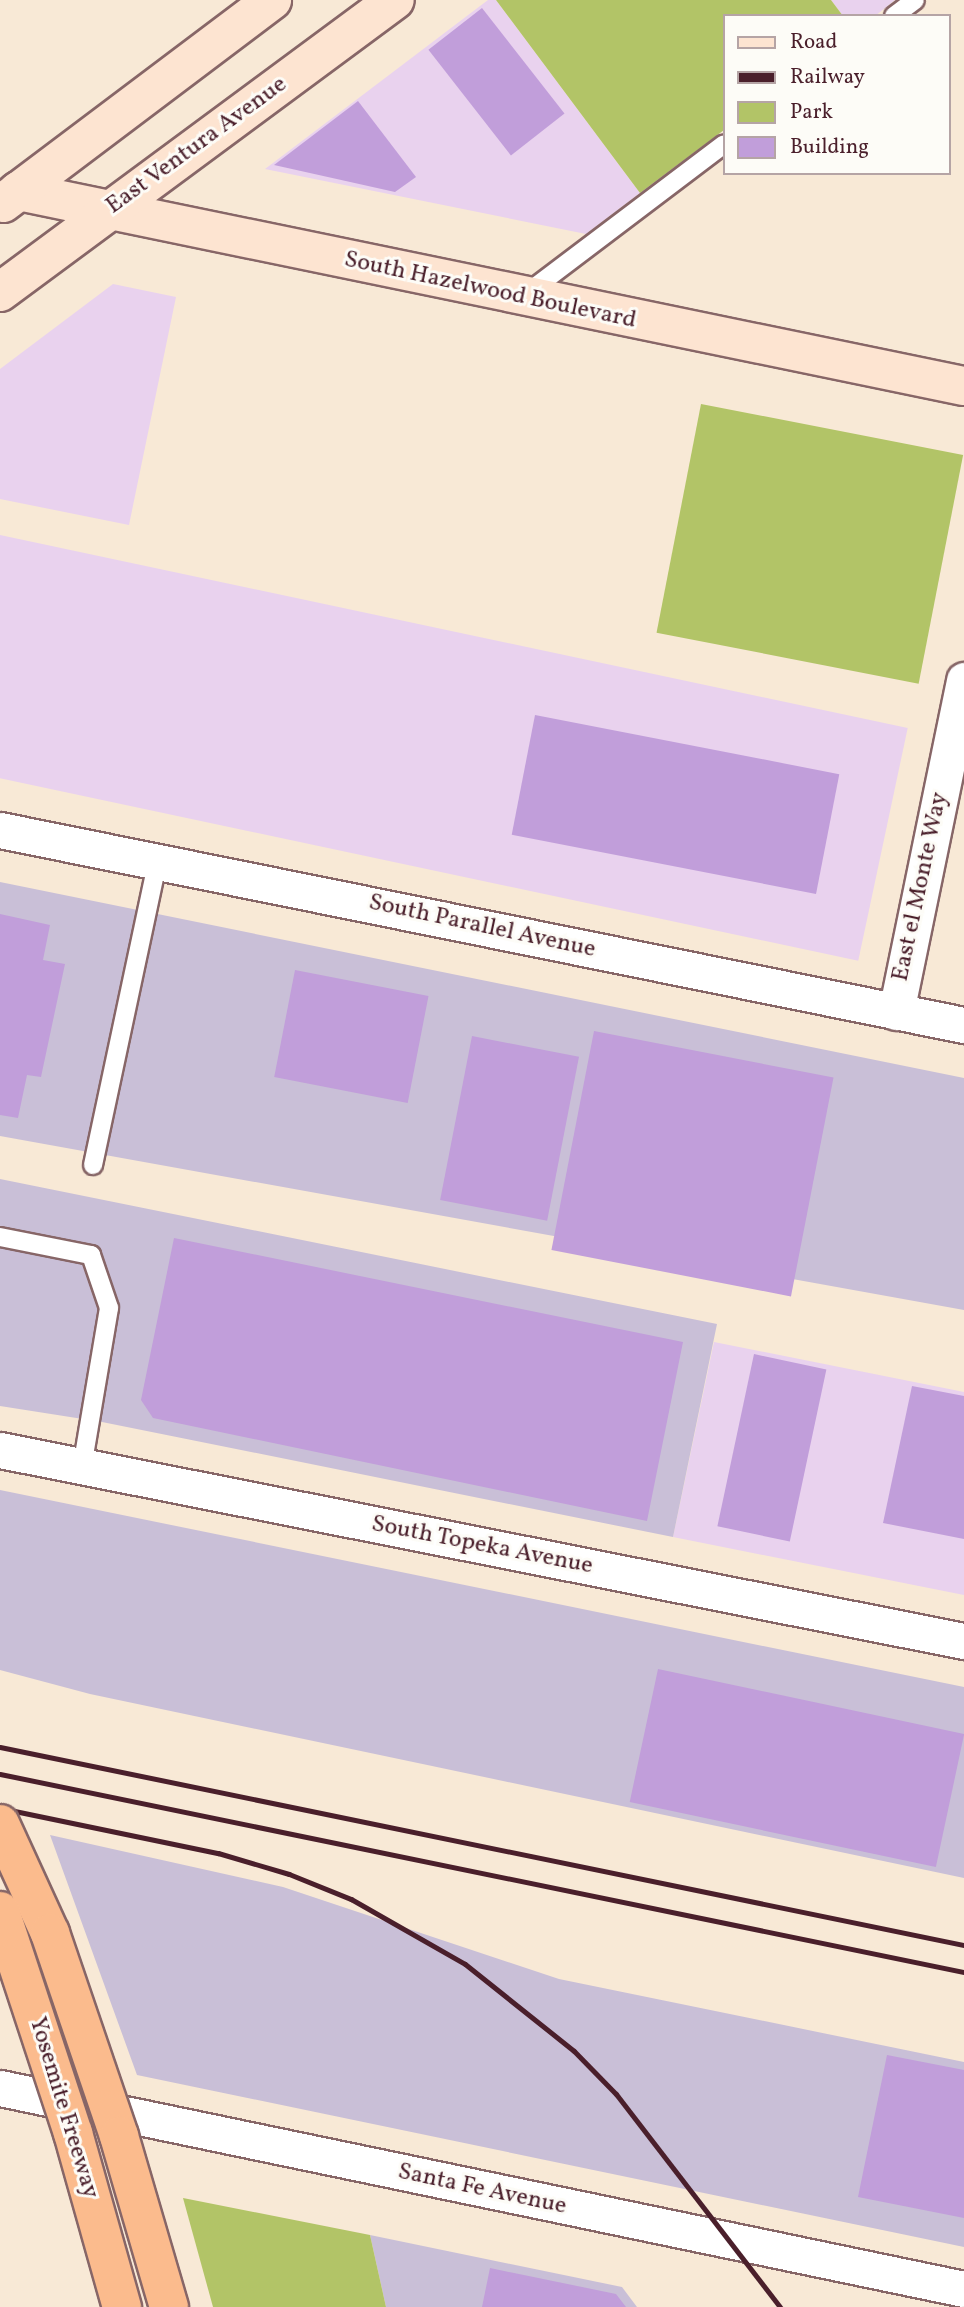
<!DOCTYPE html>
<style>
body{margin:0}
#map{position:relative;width:964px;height:2307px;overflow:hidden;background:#f8e9d6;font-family:Vollkorn,serif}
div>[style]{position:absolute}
.built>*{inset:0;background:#e9d2ee;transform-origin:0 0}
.industrial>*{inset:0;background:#c9bfd7}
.green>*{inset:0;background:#b2c467;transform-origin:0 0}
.building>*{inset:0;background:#c19eda;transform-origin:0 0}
.roads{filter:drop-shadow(2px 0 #876667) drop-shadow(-2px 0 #876667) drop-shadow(0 2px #876667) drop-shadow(0 -2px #876667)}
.lane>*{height:18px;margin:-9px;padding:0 9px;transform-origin:9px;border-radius:9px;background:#fff}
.street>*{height:35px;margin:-17.5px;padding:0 17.5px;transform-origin:17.5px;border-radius:17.5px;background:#fff}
.secondary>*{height:38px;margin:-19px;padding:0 19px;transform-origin:19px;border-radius:19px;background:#fde4d1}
.rail>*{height:5px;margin:-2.5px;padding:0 2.5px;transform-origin:2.5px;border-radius:2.5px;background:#4a1f2b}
.bridges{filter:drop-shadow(2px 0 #876667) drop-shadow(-2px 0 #876667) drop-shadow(0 2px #876667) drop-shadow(0 -2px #876667)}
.highway-bridge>*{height:38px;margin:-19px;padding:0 19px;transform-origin:19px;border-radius:19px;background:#fbbb8d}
span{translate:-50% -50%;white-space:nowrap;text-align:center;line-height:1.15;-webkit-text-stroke:6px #fdfcf7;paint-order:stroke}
.street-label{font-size:24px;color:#4a1f2b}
.legend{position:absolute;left:723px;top:14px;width:228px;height:161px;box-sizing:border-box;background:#fdfcf7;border:2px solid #b5a4a5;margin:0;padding:9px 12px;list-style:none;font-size:21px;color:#4a1f2b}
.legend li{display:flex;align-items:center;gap:14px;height:35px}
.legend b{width:35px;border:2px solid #b5a4a5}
</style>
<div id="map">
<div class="built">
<i style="clip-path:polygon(488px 0,496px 0,640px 193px,586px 234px,265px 169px)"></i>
<i style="clip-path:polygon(831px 0,895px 0,875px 16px,843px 16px)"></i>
<i style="clip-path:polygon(113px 284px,176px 297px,129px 525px,0 499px,0 369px)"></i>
<i style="left:0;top:535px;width:928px;height:238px;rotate:12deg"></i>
<i style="clip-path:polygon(714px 1342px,964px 1392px,964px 1595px,673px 1537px)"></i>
</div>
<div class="industrial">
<i style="clip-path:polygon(0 882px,964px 1078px,964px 1310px,0 1136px)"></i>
<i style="clip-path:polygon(0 1179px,717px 1324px,673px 1537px,102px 1422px,0 1406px)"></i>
<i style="clip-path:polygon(0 1490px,964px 1687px,964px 1878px,90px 1694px,0 1670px)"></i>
<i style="clip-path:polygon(50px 1835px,283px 1887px,559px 1979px,964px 2062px,964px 2247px,137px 2075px)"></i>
<i style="clip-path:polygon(370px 2235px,622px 2287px,637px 2307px,386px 2307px)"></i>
</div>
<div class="green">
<i style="clip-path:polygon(496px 0,831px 0,843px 16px,724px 16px,724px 130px,640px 193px)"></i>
<i style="left:701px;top:404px;width:267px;height:233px;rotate:11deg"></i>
<i style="clip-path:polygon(183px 2198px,370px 2235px,386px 2307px,213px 2307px)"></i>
</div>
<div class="building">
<i style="left:482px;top:8px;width:134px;height:68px;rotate:52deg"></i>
<i style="clip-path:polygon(358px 101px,416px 177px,395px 192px,274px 165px)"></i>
<i style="left:535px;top:715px;width:310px;height:122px;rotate:11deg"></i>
<i style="clip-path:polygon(0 914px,50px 925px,43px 960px,65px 964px,41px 1077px,27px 1075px,18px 1118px,0 1115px)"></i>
<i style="left:295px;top:970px;width:136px;height:109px;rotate:11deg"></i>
<i style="left:594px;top:1031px;width:244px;height:223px;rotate:11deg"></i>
<i style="left:472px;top:1036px;width:109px;height:167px;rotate:11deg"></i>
<i style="clip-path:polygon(174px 1238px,683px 1342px,647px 1521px,153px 1418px,141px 1400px)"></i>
<i style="left:754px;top:1354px;width:74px;height:176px;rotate:12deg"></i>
<i style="clip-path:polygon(912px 1386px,964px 1396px,964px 1539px,883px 1523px)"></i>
<i style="left:658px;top:1669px;width:313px;height:136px;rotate:12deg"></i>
<i style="clip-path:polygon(887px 2055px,964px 2070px,964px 2218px,858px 2197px)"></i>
<i style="clip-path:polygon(490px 2268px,616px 2294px,626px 2307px,482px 2307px)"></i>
</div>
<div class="roads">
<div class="lane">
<i style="left:894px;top:16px;width:26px;rotate:-37deg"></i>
<i style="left:526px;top:294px;width:248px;rotate:-37.1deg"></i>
<i style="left:93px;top:1165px;width:312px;rotate:-78deg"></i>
<i style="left:0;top:1237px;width:93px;rotate:11.2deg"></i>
<i style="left:91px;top:1255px;width:56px;rotate:71.2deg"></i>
<i style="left:109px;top:1308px;width:161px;rotate:99.6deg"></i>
</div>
<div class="street">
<i style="left:0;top:830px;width:984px;rotate:11.44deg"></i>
<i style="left:896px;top:1012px;width:339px;rotate:-78.4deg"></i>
<i style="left:0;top:1450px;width:983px;rotate:11.21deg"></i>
<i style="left:0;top:2088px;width:985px;rotate:11.78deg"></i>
</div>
<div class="secondary">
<i style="left:18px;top:191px;width:966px;rotate:11.65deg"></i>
<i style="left:3px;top:203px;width:337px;rotate:-37deg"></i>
<i style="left:0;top:292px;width:491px;rotate:-36.5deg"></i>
</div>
</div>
<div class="rail">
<i style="left:0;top:1747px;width:984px;rotate:11.61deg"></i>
<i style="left:0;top:1774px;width:984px;rotate:11.61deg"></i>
<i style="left:0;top:1808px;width:223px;rotate:11.7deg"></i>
<i style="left:218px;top:1853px;width:74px;rotate:16.5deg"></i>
<i style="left:289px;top:1874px;width:67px;rotate:22deg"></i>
<i style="left:351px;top:1899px;width:131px;rotate:29.7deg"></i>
<i style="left:465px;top:1964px;width:139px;rotate:38.6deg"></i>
<i style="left:574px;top:2051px;width:60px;rotate:45.7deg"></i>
<i style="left:616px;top:2094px;width:269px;rotate:52.4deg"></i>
</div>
<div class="bridges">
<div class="highway-bridge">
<i style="left:0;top:1824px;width:120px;rotate:65.4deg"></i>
<i style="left:50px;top:1933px;width:214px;rotate:71.2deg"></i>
<i style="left:119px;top:2136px;width:178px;rotate:73.7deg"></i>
<i style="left:0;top:1911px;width:234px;rotate:71.8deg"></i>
<i style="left:73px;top:2133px;width:181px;rotate:74.3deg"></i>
</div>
</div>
<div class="street-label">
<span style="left:197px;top:146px;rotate:-36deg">East Ventura Avenue</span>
<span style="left:490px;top:291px;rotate:12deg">South Hazelwood Boulevard</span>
<span style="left:921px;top:887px;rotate:-78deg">East el Monte Way</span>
<span style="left:482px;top:927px;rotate:12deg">South Parallel Avenue</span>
<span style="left:482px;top:1546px;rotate:11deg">South Topeka Avenue</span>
<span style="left:63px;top:2108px;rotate:73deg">Yosemite Freeway</span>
<span style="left:482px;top:2190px;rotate:12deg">Santa Fe Avenue</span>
</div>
<ul class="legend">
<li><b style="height:9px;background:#fde4d1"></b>Road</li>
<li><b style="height:9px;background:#4a1f2b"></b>Railway</li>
<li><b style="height:19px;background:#b2c467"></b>Park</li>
<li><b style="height:19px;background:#c19eda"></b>Building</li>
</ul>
</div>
